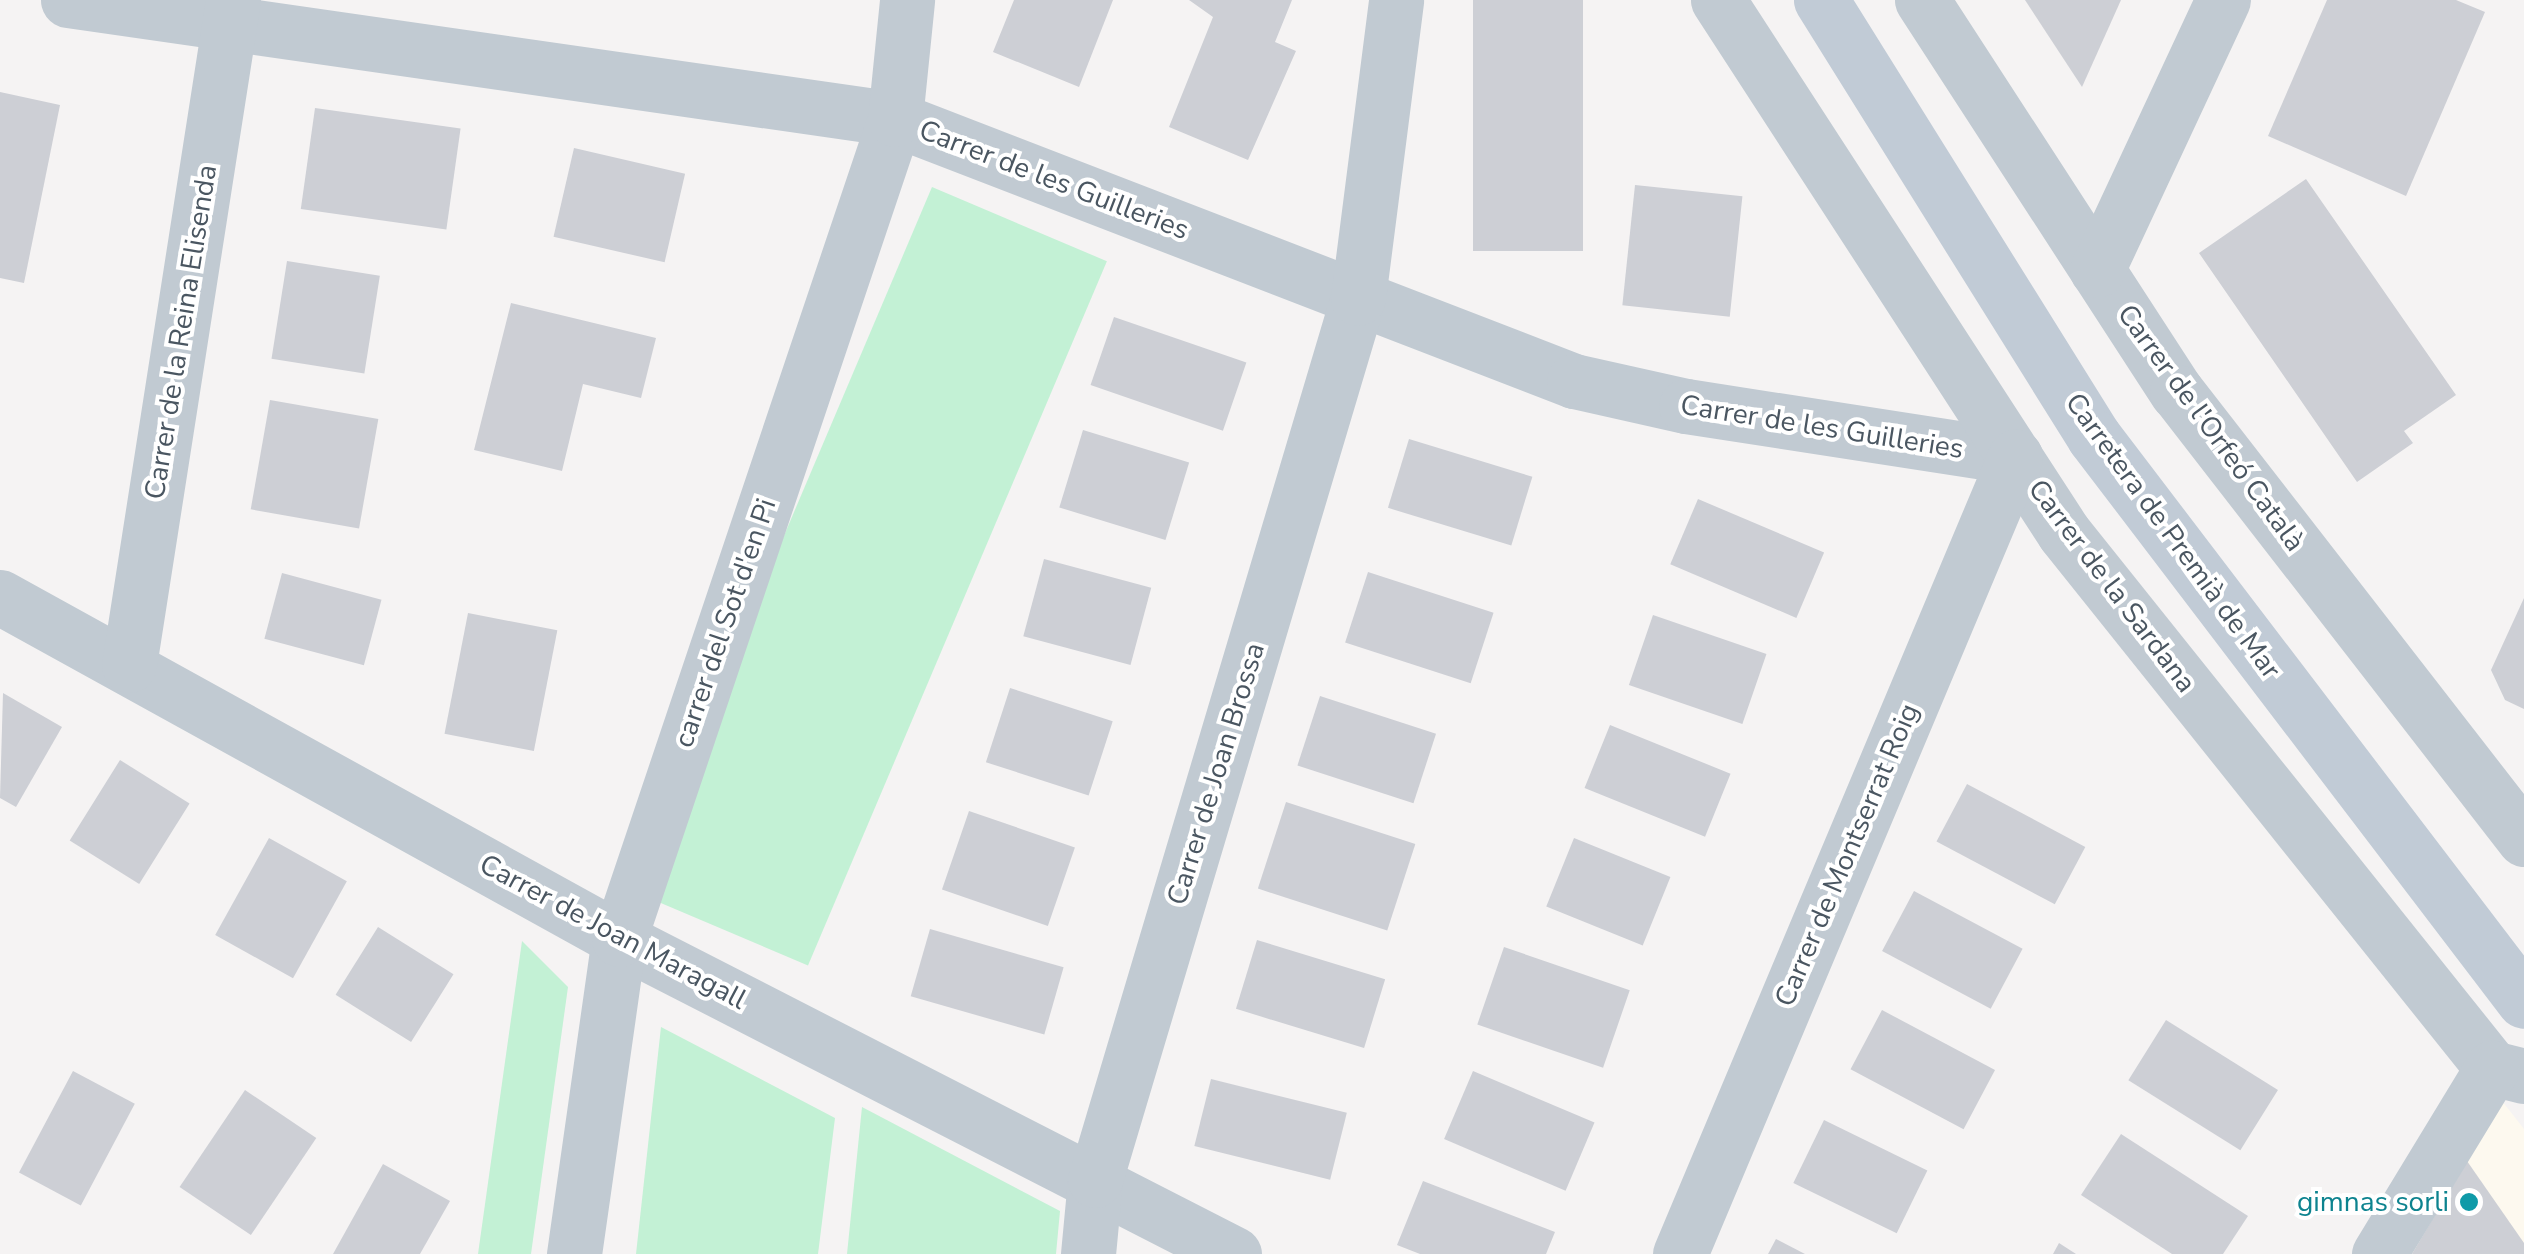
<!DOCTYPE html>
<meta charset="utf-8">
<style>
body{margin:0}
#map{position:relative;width:2524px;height:1254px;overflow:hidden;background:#f5f3f3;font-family:"Nunito Sans",sans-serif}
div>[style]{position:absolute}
.commercial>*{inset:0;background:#fdf9ef}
.green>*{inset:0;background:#c3f1d5;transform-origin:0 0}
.building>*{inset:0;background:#cdcfd5;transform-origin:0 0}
.street>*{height:55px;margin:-27.5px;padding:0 27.5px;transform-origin:27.5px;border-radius:27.5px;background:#c1cad2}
.secondary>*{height:55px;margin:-27.5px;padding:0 27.5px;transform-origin:27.5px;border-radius:27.5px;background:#c1cbd6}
.dots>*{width:28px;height:28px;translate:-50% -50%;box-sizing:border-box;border:5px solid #fff;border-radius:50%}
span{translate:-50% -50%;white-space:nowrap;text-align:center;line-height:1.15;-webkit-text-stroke:8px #fff;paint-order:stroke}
.street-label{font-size:28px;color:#4a5661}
.culture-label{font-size:28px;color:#0d838f}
.right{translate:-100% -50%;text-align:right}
</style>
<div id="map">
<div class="commercial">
<i style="clip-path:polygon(2502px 1101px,2524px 1129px,2524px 1254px,2410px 1254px)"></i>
</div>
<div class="green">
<i style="left:932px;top:187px;width:190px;height:765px;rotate:23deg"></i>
<i style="clip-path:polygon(522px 941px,568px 987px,531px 1254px,478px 1254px)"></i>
<i style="clip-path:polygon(661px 1027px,835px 1118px,818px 1254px,636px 1254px)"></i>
<i style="clip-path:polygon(862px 1107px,1060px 1211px,1056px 1254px,847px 1254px)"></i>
</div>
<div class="building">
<i style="clip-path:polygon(1014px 0,1113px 0,1079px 87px,993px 52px)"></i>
<i style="clip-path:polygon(1189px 0,1292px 0,1275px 42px,1296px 51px,1248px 160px,1169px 127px,1213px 17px)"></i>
<i style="left:1473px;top:0;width:110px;height:251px"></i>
<i style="clip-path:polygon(2025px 0,2121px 0,2082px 87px)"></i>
<i style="clip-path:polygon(2327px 0,2456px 0,2485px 12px,2406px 196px,2268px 136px)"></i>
<i style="clip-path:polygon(0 92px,60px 105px,24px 283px,0 278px)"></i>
<i style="left:315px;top:108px;width:147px;height:102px;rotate:8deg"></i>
<i style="left:574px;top:148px;width:114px;height:91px;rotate:13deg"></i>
<i style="clip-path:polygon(2306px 179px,2456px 395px,2404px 431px,2413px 443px,2357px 482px,2199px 253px)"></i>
<i style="left:1635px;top:185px;width:108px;height:121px;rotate:6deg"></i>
<i style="left:287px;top:261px;width:94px;height:99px;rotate:9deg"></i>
<i style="clip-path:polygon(511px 303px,656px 338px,641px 398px,583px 384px,562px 471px,474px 450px)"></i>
<i style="left:1114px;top:317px;width:140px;height:72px;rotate:19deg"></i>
<i style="left:270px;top:400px;width:110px;height:111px;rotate:10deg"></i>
<i style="left:1083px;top:430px;width:111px;height:81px;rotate:17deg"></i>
<i style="left:1409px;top:439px;width:129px;height:72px;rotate:17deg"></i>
<i style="left:1698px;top:499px;width:137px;height:71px;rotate:23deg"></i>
<i style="left:1044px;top:559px;width:111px;height:80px;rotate:15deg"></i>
<i style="left:1368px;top:572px;width:132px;height:74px;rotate:18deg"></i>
<i style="left:282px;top:573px;width:103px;height:68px;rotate:15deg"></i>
<i style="clip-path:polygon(2524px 598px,2524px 709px,2505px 700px,2491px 670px)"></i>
<i style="left:468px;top:613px;width:91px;height:123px;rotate:11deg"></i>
<i style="left:1653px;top:615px;width:120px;height:74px;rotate:19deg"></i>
<i style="left:1010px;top:688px;width:108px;height:78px;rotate:18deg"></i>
<i style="clip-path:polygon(3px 693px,62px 727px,16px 807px,0 798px)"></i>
<i style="left:1320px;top:696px;width:122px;height:73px;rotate:18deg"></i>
<i style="left:1610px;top:725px;width:130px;height:68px;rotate:22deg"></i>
<i style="left:120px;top:760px;width:82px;height:95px;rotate:32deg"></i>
<i style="left:1967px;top:784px;width:134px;height:65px;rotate:28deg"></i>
<i style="left:1286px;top:802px;width:136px;height:91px;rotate:18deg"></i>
<i style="left:969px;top:811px;width:112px;height:83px;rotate:19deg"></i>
<i style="left:269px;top:838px;width:89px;height:111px;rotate:29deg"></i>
<i style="left:1574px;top:838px;width:104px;height:74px;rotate:22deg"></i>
<i style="left:1914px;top:891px;width:123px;height:68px;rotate:28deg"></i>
<i style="left:378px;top:927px;width:89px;height:80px;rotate:32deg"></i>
<i style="left:930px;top:929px;width:139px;height:70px;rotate:16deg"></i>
<i style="left:1257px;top:940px;width:134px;height:72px;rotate:17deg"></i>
<i style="left:1504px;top:947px;width:133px;height:82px;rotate:19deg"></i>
<i style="left:1882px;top:1010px;width:128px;height:67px;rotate:28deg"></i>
<i style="left:2166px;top:1020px;width:132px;height:71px;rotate:32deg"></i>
<i style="left:73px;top:1071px;width:70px;height:115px;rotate:28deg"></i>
<i style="left:1473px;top:1071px;width:132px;height:74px;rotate:23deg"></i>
<i style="left:1211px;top:1079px;width:140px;height:69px;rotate:14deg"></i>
<i style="left:245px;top:1090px;width:86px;height:117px;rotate:34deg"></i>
<i style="left:1824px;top:1120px;width:115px;height:70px;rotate:26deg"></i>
<i style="clip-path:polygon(2121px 1134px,2248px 1216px,2223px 1254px,2172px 1254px,2081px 1195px)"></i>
<i style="clip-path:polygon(2467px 1161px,2524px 1243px,2524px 1254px,2412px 1254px)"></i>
<i style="clip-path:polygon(383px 1164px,450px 1201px,420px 1254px,333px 1254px)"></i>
<i style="clip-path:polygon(1423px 1181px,1555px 1232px,1546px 1254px,1420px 1254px,1397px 1245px)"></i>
<i style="clip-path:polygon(1776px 1239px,1805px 1254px,1768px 1254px)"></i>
<i style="clip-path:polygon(2059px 1243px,2076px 1254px,2053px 1254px)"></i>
</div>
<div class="street">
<i style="left:68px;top:0;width:836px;rotate:8.19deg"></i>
<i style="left:895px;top:119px;width:728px;rotate:21.1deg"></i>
<i style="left:1574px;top:381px;width:115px;rotate:12.6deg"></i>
<i style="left:1686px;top:406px;width:333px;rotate:8.8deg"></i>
<i style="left:1718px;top:0;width:635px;rotate:57.01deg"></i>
<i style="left:2064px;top:533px;width:685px;rotate:51.34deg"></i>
<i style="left:2492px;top:1068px;width:33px;rotate:14deg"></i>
<i style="left:1922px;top:0;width:468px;rotate:57deg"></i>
<i style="left:2177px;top:392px;width:566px;rotate:52.18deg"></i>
<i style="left:2097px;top:270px;width:298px;rotate:-65deg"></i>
<i style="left:0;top:597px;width:707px;rotate:28.92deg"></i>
<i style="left:619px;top:939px;width:691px;rotate:27.12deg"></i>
<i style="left:129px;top:665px;width:673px;rotate:-81.11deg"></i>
<i style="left:574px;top:1254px;width:318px;rotate:-81.9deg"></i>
<i style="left:619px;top:939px;width:865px;rotate:-71.4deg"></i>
<i style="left:895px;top:119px;width:120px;rotate:-84.2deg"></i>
<i style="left:1088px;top:1254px;width:74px;rotate:-84.6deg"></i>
<i style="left:1095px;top:1180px;width:920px;rotate:-73.4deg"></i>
<i style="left:1358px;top:298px;width:300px;rotate:-82.7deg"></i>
<i style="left:1680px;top:1254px;width:865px;rotate:-67.2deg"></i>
<i style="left:2379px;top:1254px;width:218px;rotate:-58.7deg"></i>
</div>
<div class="secondary">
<i style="left:1821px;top:0;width:515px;rotate:58.01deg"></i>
<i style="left:2094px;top:437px;width:709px;rotate:52.68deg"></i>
</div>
<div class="dots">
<i style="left:2469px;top:1202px;background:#0f9aa8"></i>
</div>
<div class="street-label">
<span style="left:1054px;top:180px;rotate:21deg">Carrer de les Guilleries</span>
<span style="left:181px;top:332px;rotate:-81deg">Carrer de la Reina Elisenda</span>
<span style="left:1822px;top:427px;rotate:9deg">Carrer de les Guilleries</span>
<span style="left:2211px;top:428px;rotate:54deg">Carrer de l'Orfeó Català</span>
<span style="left:2173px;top:536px;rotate:54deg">Carretera de Premià de Mar</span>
<span style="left:2112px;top:586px;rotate:53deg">Carrer de la Sardana</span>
<span style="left:725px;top:623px;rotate:-71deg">carrer del Sot d'en Pi</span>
<span style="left:1216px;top:774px;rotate:-73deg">Carrer de Joan Brossa</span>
<span style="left:1847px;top:855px;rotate:-67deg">Carrer de Montserrat Roig</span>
<span style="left:613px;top:932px;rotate:28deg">Carrer de Joan Maragall</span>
</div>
<div class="culture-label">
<span class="right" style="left:2449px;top:1202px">gimnas sorli</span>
</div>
</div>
